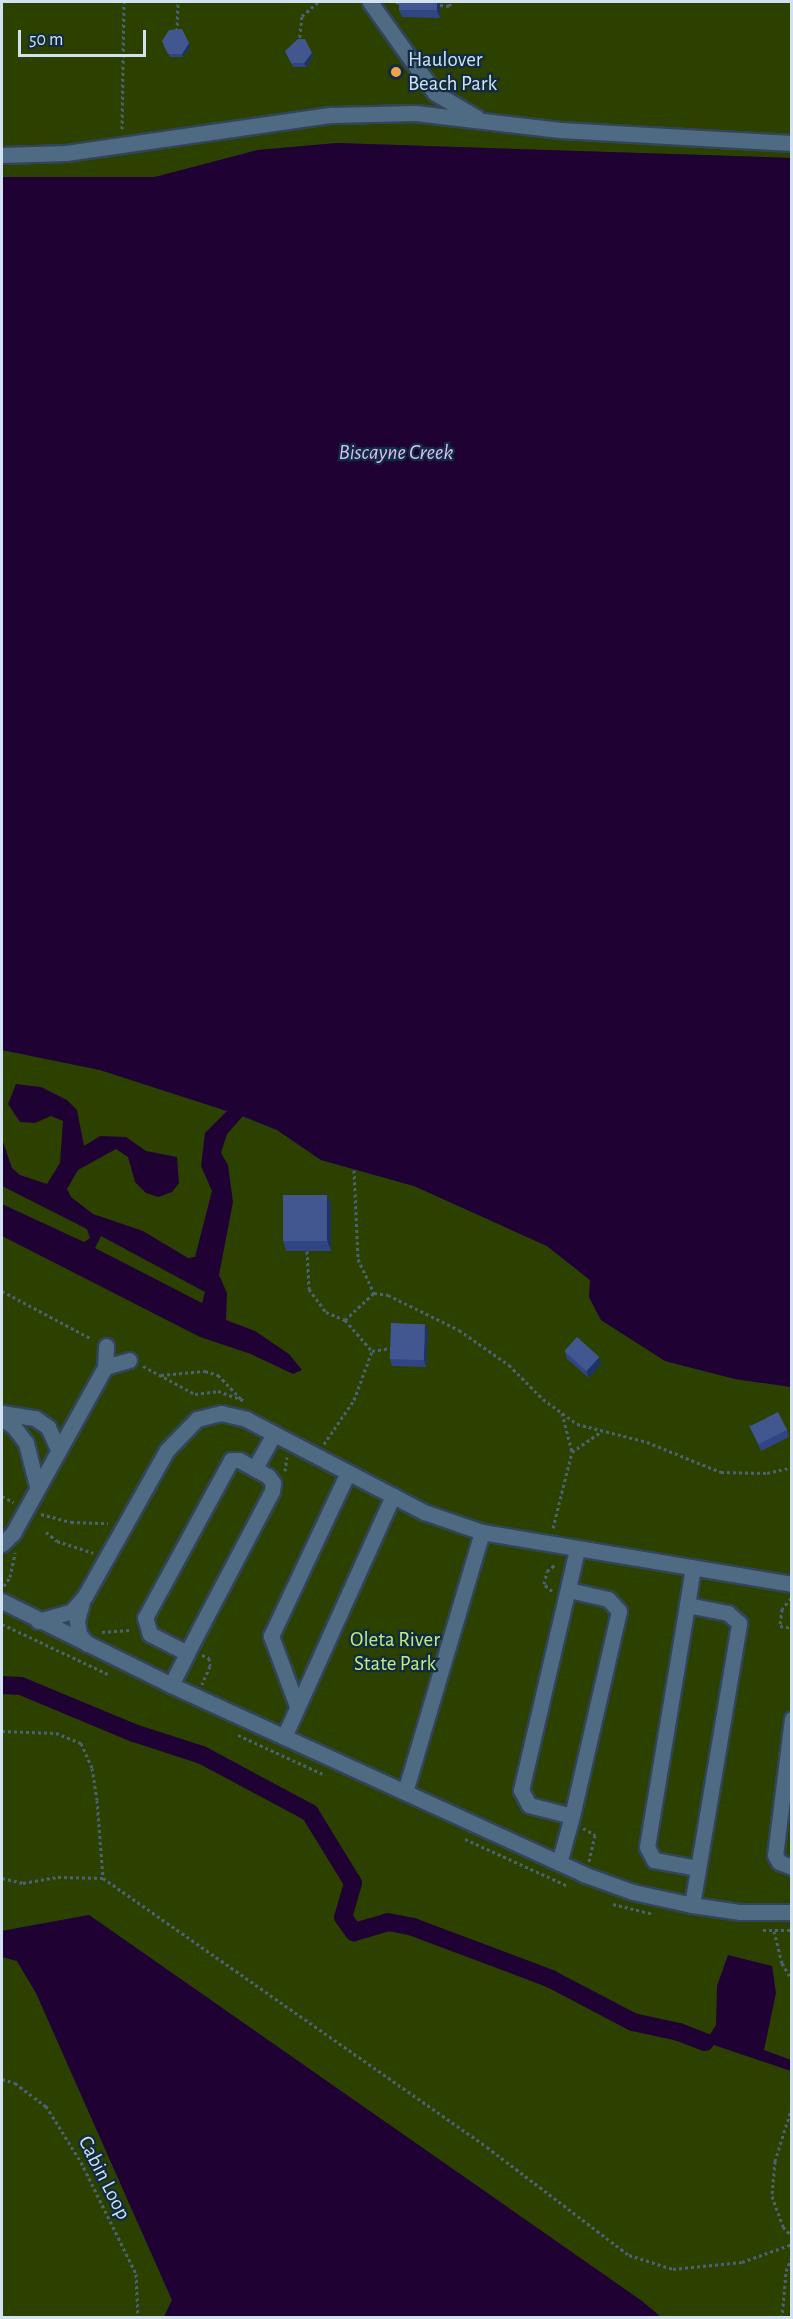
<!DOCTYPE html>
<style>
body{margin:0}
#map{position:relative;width:793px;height:2319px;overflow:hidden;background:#112b41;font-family:"Alegreya Sans",sans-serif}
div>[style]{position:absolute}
.green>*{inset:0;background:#2c4100}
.water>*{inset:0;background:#1f0233}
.canal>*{height:18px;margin:-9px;padding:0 9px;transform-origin:9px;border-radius:9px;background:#1f0233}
.path>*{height:3px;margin-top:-1.5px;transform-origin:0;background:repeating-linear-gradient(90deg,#4b6276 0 3px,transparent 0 6px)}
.roads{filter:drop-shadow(2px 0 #324557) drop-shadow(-2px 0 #324557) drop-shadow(0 2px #324557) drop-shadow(0 -2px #324557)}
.minor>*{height:15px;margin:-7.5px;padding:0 7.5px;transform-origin:7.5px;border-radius:7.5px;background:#4f6b84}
.wall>*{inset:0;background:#304684}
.shaded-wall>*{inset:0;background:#1c3464}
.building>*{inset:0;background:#425790;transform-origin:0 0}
.dots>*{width:16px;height:16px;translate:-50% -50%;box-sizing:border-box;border:3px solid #112b41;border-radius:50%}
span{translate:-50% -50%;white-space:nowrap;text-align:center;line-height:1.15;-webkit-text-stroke:4.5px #112b41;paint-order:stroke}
.poi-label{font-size:21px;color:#d2e2f0}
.left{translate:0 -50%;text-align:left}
.park-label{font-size:21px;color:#c1ed7f}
.street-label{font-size:21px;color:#d2e2f0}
.water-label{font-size:22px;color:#d8baf6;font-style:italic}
.frame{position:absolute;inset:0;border:3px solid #d2e2f0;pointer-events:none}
.scale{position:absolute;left:18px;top:30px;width:128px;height:27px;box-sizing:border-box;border:3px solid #d2e2f0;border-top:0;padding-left:8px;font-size:18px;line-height:21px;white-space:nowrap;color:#d2e2f0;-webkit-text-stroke:4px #112b41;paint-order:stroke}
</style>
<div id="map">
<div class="green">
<i style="clip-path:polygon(2px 2px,791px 2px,791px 158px,337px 143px,258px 150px,155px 177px,2px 177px)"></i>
<i style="clip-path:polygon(2px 1050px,100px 1070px,227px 1111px,277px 1130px,321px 1160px,414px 1186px,547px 1246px,590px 1280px,589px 1297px,601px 1320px,665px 1361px,735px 1379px,791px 1387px,791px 2317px,661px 2317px,89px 1915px,2px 1931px)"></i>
<i style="clip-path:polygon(2px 1957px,17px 1961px,36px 1993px,172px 2300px,164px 2317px,2px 2317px)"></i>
</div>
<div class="water">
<i style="clip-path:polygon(evenodd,337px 143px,791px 158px,791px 1387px,735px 1379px,665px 1361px,601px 1320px,589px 1297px,590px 1280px,547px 1246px,414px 1186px,321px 1160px,277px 1130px,243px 1116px,227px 1134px,221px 1153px,228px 1165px,233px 1202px,219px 1275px,227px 1293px,226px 1320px,255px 1331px,289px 1354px,302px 1370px,293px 1374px,251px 1354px,200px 1337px,2px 1236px,2px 1204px,84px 1242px,90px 1238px,87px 1229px,2px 1186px,2px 1139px,12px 1168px,20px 1175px,47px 1184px,60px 1163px,63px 1121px,51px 1116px,35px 1123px,20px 1122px,8px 1104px,16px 1084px,41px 1087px,67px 1100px,77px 1110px,84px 1146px,100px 1136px,126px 1137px,146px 1151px,177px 1157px,179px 1183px,172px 1192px,158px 1197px,146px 1193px,135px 1182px,128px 1157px,116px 1149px,78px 1170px,67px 1189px,71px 1197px,93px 1214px,143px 1231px,188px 1258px,195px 1257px,212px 1191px,201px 1166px,205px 1133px,227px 1111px,100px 1070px,2px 1050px,2px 177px,155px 177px,258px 150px,337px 143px,101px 1236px,205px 1292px,202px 1303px,95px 1248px,101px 1236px)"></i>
<i style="clip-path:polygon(89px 1915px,642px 2301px,661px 2317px,164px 2317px,172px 2300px,36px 1993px,17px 1961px,2px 1957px,2px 1931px)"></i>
<i style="clip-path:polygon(728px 1955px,772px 1966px,776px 1993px,764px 2050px,791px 2060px,791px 2071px,705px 2042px,716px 2025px,717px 1986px)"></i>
</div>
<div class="canal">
<i style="left:2px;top:1685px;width:19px;rotate:3deg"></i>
<i style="left:21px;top:1686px;width:122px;rotate:22.6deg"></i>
<i style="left:134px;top:1733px;width:71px;rotate:17.9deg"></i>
<i style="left:202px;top:1755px;width:123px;rotate:28.2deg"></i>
<i style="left:310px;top:1813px;width:82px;rotate:58.4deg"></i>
<i style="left:353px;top:1883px;width:35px;rotate:106deg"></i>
<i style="left:343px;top:1917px;width:19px;rotate:54deg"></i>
<i style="left:354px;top:1932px;width:35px;rotate:-16deg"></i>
<i style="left:388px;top:1922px;width:25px;rotate:11deg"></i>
<i style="left:413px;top:1927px;width:147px;rotate:20.6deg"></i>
<i style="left:551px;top:1979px;width:93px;rotate:27.7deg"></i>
<i style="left:633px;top:2022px;width:47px;rotate:12.3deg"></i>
<i style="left:679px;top:2032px;width:28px;rotate:21deg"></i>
</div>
<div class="path">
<i style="left:396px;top:2px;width:6px;rotate:9deg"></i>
<i style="left:440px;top:5px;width:10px;rotate:6deg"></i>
<i style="left:450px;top:6px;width:4px;rotate:-90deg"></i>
<i style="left:177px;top:31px;width:29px;rotate:-88deg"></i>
<i style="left:299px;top:43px;width:27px;rotate:-84deg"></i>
<i style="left:302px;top:16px;width:21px;rotate:-41deg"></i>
<i style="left:122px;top:129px;width:127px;rotate:-89.1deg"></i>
<i style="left:354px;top:1170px;width:89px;rotate:87.4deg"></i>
<i style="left:358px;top:1259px;width:38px;rotate:65deg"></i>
<i style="left:307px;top:1251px;width:38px;rotate:87deg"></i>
<i style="left:309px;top:1289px;width:29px;rotate:54deg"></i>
<i style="left:326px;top:1312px;width:21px;rotate:23deg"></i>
<i style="left:345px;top:1320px;width:41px;rotate:48.9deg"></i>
<i style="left:2px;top:1291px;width:102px;rotate:28.1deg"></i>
<i style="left:345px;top:1320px;width:40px;rotate:-43deg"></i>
<i style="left:374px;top:1293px;width:14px;rotate:8deg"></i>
<i style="left:388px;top:1295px;width:79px;rotate:26.2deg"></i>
<i style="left:459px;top:1330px;width:61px;rotate:35deg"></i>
<i style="left:509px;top:1365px;width:48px;rotate:45deg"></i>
<i style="left:543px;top:1399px;width:42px;rotate:36.3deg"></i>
<i style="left:577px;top:1424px;width:72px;rotate:14.4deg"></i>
<i style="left:647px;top:1442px;width:80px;rotate:22.1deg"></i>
<i style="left:721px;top:1472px;width:46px;rotate:1.2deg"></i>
<i style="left:767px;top:1473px;width:26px;rotate:-13deg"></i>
<i style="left:143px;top:1366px;width:59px;rotate:28.3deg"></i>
<i style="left:195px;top:1394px;width:23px;rotate:-7deg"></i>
<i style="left:218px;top:1391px;width:29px;rotate:20deg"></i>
<i style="left:161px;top:1375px;width:44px;rotate:-5.2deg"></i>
<i style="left:205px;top:1371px;width:14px;rotate:17deg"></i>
<i style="left:218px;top:1375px;width:33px;rotate:46deg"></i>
<i style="left:562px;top:1413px;width:40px;rotate:75.6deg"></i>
<i style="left:572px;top:1452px;width:37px;rotate:-35deg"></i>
<i style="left:324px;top:1444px;width:53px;rotate:-55.7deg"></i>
<i style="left:354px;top:1400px;width:52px;rotate:-69.8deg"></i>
<i style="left:372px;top:1351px;width:20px;rotate:-9deg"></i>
<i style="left:285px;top:1471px;width:14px;rotate:-82deg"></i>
<i style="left:2px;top:1496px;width:13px;rotate:29deg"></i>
<i style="left:41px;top:1514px;width:31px;rotate:15deg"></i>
<i style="left:71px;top:1522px;width:37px;rotate:2deg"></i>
<i style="left:553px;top:1528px;width:78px;rotate:-76deg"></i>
<i style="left:46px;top:1532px;width:14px;rotate:39deg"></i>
<i style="left:57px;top:1541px;width:38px;rotate:18deg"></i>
<i style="left:4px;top:1586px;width:11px;rotate:-56deg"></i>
<i style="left:10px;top:1577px;width:25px;rotate:-78deg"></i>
<i style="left:552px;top:1591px;width:11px;rotate:-139deg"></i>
<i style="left:544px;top:1584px;width:13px;rotate:-77deg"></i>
<i style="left:547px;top:1571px;width:11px;rotate:-38deg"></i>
<i style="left:791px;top:1598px;width:14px;rotate:129deg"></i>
<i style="left:782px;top:1609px;width:17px;rotate:97deg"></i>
<i style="left:780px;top:1626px;width:12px;rotate:9deg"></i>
<i style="left:2px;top:1624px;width:119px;rotate:25.3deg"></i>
<i style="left:102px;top:1632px;width:28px;rotate:-4deg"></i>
<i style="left:202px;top:1655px;width:8px;rotate:23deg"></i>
<i style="left:209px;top:1658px;width:8px;rotate:83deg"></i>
<i style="left:210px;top:1666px;width:20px;rotate:114deg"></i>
<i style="left:2px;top:1731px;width:54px;rotate:2.1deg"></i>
<i style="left:56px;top:1733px;width:27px;rotate:22deg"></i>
<i style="left:81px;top:1743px;width:27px;rotate:66deg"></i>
<i style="left:92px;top:1768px;width:32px;rotate:81deg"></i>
<i style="left:97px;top:1800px;width:78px;rotate:85.6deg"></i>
<i style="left:238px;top:1735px;width:96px;rotate:24.7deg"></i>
<i style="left:583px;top:1828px;width:14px;rotate:30deg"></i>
<i style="left:595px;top:1835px;width:28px;rotate:103deg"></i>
<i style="left:465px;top:1839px;width:113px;rotate:24.5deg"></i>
<i style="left:2px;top:1878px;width:22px;rotate:13deg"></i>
<i style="left:23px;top:1883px;width:36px;rotate:-10deg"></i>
<i style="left:58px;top:1877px;width:45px;rotate:1.3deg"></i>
<i style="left:103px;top:1878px;width:469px;rotate:35deg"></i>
<i style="left:487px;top:2147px;width:178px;rotate:37.3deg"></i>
<i style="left:629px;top:2255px;width:46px;rotate:17.7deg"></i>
<i style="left:673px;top:2269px;width:69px;rotate:-5.8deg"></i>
<i style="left:742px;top:2262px;width:53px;rotate:-19.8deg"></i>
<i style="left:613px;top:1904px;width:41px;rotate:14deg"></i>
<i style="left:763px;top:1930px;width:29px"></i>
<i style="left:774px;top:1931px;width:33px;rotate:76deg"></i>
<i style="left:782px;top:1963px;width:20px;rotate:60deg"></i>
<i style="left:2px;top:2079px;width:14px;rotate:17deg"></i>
<i style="left:15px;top:2083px;width:39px;rotate:37deg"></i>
<i style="left:46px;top:2106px;width:66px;rotate:58deg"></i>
<i style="left:81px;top:2162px;width:125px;rotate:63.8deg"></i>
<i style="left:136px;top:2274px;width:44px;rotate:87.4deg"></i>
<i style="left:792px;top:2107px;width:57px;rotate:107.5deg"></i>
<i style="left:775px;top:2161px;width:35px;rotate:95deg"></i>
<i style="left:772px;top:2196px;width:33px;rotate:70deg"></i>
<i style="left:783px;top:2227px;width:13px;rotate:45deg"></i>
<i style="left:782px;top:2318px;width:47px;rotate:-85.1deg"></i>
<i style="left:786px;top:2271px;width:15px;rotate:-67deg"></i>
</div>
<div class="roads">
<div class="minor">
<i style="left:370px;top:2px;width:112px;rotate:54.5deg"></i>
<i style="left:435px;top:93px;width:48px;rotate:30.3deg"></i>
<i style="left:2px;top:155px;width:64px;rotate:-1.8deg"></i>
<i style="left:66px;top:153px;width:268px;rotate:-8.2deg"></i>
<i style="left:331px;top:115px;width:84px;rotate:-1.4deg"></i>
<i style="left:415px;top:113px;width:146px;rotate:6.7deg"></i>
<i style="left:560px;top:130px;width:232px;rotate:3.2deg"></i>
<i style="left:105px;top:1367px;width:25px;rotate:-16deg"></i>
<i style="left:2px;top:1413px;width:33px;rotate:9deg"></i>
<i style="left:35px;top:1418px;width:16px;rotate:35deg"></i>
<i style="left:48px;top:1427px;width:24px;rotate:66deg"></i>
<i style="left:2px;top:1418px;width:15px;rotate:37deg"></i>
<i style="left:14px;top:1427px;width:20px;rotate:53deg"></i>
<i style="left:26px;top:1443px;width:44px;rotate:75.7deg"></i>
<i style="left:231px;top:1460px;width:8px"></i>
<i style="left:239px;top:1460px;width:33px;rotate:29deg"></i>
<i style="left:268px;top:1476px;width:9px;rotate:54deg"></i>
<i style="left:273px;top:1483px;width:8px;rotate:97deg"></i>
<i style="left:272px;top:1491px;width:183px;rotate:117.7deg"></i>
<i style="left:187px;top:1653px;width:42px;rotate:-152.8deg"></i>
<i style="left:150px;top:1634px;width:17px;rotate:-107deg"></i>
<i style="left:145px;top:1618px;width:180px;rotate:-61.4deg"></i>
<i style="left:255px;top:1468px;width:39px;rotate:-61deg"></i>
<i style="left:2px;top:1544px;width:16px;rotate:-45deg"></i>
<i style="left:13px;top:1533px;width:190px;rotate:-61deg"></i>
<i style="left:105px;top:1367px;width:21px;rotate:-87deg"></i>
<i style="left:569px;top:1590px;width:40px;rotate:13deg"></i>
<i style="left:608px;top:1599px;width:16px;rotate:47deg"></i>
<i style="left:619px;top:1611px;width:210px;rotate:102.9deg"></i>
<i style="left:572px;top:1816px;width:44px;rotate:-165.7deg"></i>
<i style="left:529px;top:1805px;width:17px;rotate:-118deg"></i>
<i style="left:521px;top:1790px;width:247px;rotate:-76.9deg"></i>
<i style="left:2px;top:1601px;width:189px;rotate:26.4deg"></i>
<i style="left:171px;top:1685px;width:453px;rotate:24.6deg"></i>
<i style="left:583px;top:1874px;width:53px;rotate:19.8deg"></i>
<i style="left:633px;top:1892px;width:60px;rotate:12.4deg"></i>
<i style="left:692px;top:1905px;width:49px;rotate:8.3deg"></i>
<i style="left:740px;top:1912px;width:52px"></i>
<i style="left:82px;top:1602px;width:20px;rotate:105deg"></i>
<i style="left:77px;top:1621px;width:13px;rotate:81deg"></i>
<i style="left:79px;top:1634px;width:13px;rotate:51deg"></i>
<i style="left:687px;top:1605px;width:37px;rotate:-81deg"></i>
<i style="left:38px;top:1621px;width:35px;rotate:-16deg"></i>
<i style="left:72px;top:1611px;width:20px;rotate:-49deg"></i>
<i style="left:85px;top:1596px;width:167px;rotate:-60.7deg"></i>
<i style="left:167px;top:1450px;width:43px;rotate:-45.9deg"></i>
<i style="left:197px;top:1419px;width:25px;rotate:-14deg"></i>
<i style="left:221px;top:1413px;width:26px;rotate:13deg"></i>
<i style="left:246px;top:1419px;width:201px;rotate:27.6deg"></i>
<i style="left:424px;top:1512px;width:61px;rotate:19deg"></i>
<i style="left:482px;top:1532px;width:314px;rotate:9.5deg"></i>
<i style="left:171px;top:1685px;width:36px;rotate:-63deg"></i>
<i style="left:297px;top:1706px;width:75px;rotate:-110.4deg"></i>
<i style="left:271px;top:1636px;width:181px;rotate:-64.8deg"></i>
<i style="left:792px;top:1719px;width:137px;rotate:97.1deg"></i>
<i style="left:775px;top:1855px;width:8px;rotate:60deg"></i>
<i style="left:779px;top:1862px;width:14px;rotate:21deg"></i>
<i style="left:284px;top:1737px;width:265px;rotate:-65.7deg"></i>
<i style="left:405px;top:1792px;width:271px;rotate:-73.5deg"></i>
<i style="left:559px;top:1863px;width:49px;rotate:-74.5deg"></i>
<i style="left:692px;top:1905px;width:286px;rotate:-80.5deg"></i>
<i style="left:739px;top:1623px;width:15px;rotate:-138deg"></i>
<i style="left:728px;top:1613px;width:42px;rotate:-169deg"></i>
<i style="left:687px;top:1605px;width:245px;rotate:99.4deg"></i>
<i style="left:647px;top:1847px;width:15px;rotate:62deg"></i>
<i style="left:654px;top:1860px;width:45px;rotate:10.3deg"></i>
</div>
</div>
<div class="wall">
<i style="clip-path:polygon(399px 2px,440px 2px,440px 18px,402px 17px,399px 10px)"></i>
<i style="clip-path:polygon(189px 43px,190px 47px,183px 57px,170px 57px,163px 45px)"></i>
<i style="clip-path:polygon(287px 54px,313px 56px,306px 67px,293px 67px)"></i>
<i style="clip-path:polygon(327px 1195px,331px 1206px,331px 1251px,286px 1251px,283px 1241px)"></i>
<i style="clip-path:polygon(428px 1331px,426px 1367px,392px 1366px,390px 1359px)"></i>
<i style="clip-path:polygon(565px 1352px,601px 1364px,589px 1378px,567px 1359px)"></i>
<i style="clip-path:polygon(749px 1425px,787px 1430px,789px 1437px,761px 1451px)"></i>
</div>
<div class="shaded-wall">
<i style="clip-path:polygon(437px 2px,440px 2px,440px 18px,437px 11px)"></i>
<i style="clip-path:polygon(189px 43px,190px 47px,183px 57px,182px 54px)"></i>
<i style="clip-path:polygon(312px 53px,313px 56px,306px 67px,304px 63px)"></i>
<i style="clip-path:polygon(327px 1195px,331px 1206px,331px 1251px,327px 1240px)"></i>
<i style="clip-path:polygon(425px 1324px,428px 1331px,426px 1367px,424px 1360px)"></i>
<i style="clip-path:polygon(599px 1357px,601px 1364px,589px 1378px,586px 1371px)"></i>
</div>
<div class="building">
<i style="left:399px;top:2px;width:38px;height:8px"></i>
<i style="clip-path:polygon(182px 29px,189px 43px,182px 54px,168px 54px,162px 41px,169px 30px)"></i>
<i style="clip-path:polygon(298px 39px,305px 39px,312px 53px,304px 63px,291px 63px,285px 51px)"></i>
<i style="left:283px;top:1195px;width:44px;height:46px"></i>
<i style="left:391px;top:1323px;width:34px;height:36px;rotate:2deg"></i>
<i style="left:577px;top:1337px;width:30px;height:19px;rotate:42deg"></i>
<i style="left:778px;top:1412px;width:20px;height:32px;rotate:63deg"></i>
</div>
<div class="dots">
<i style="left:396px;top:72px;background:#f4a344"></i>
</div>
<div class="poi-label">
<span class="left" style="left:408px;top:72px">Haulover<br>Beach Park</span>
</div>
<div class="park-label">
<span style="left:395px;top:1652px">Oleta River<br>State Park</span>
</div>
<div class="street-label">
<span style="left:104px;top:2178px;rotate:63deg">Cabin Loop</span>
</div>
<div class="water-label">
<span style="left:396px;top:453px">Biscayne Creek</span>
</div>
<div class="frame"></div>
<div class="scale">50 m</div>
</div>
